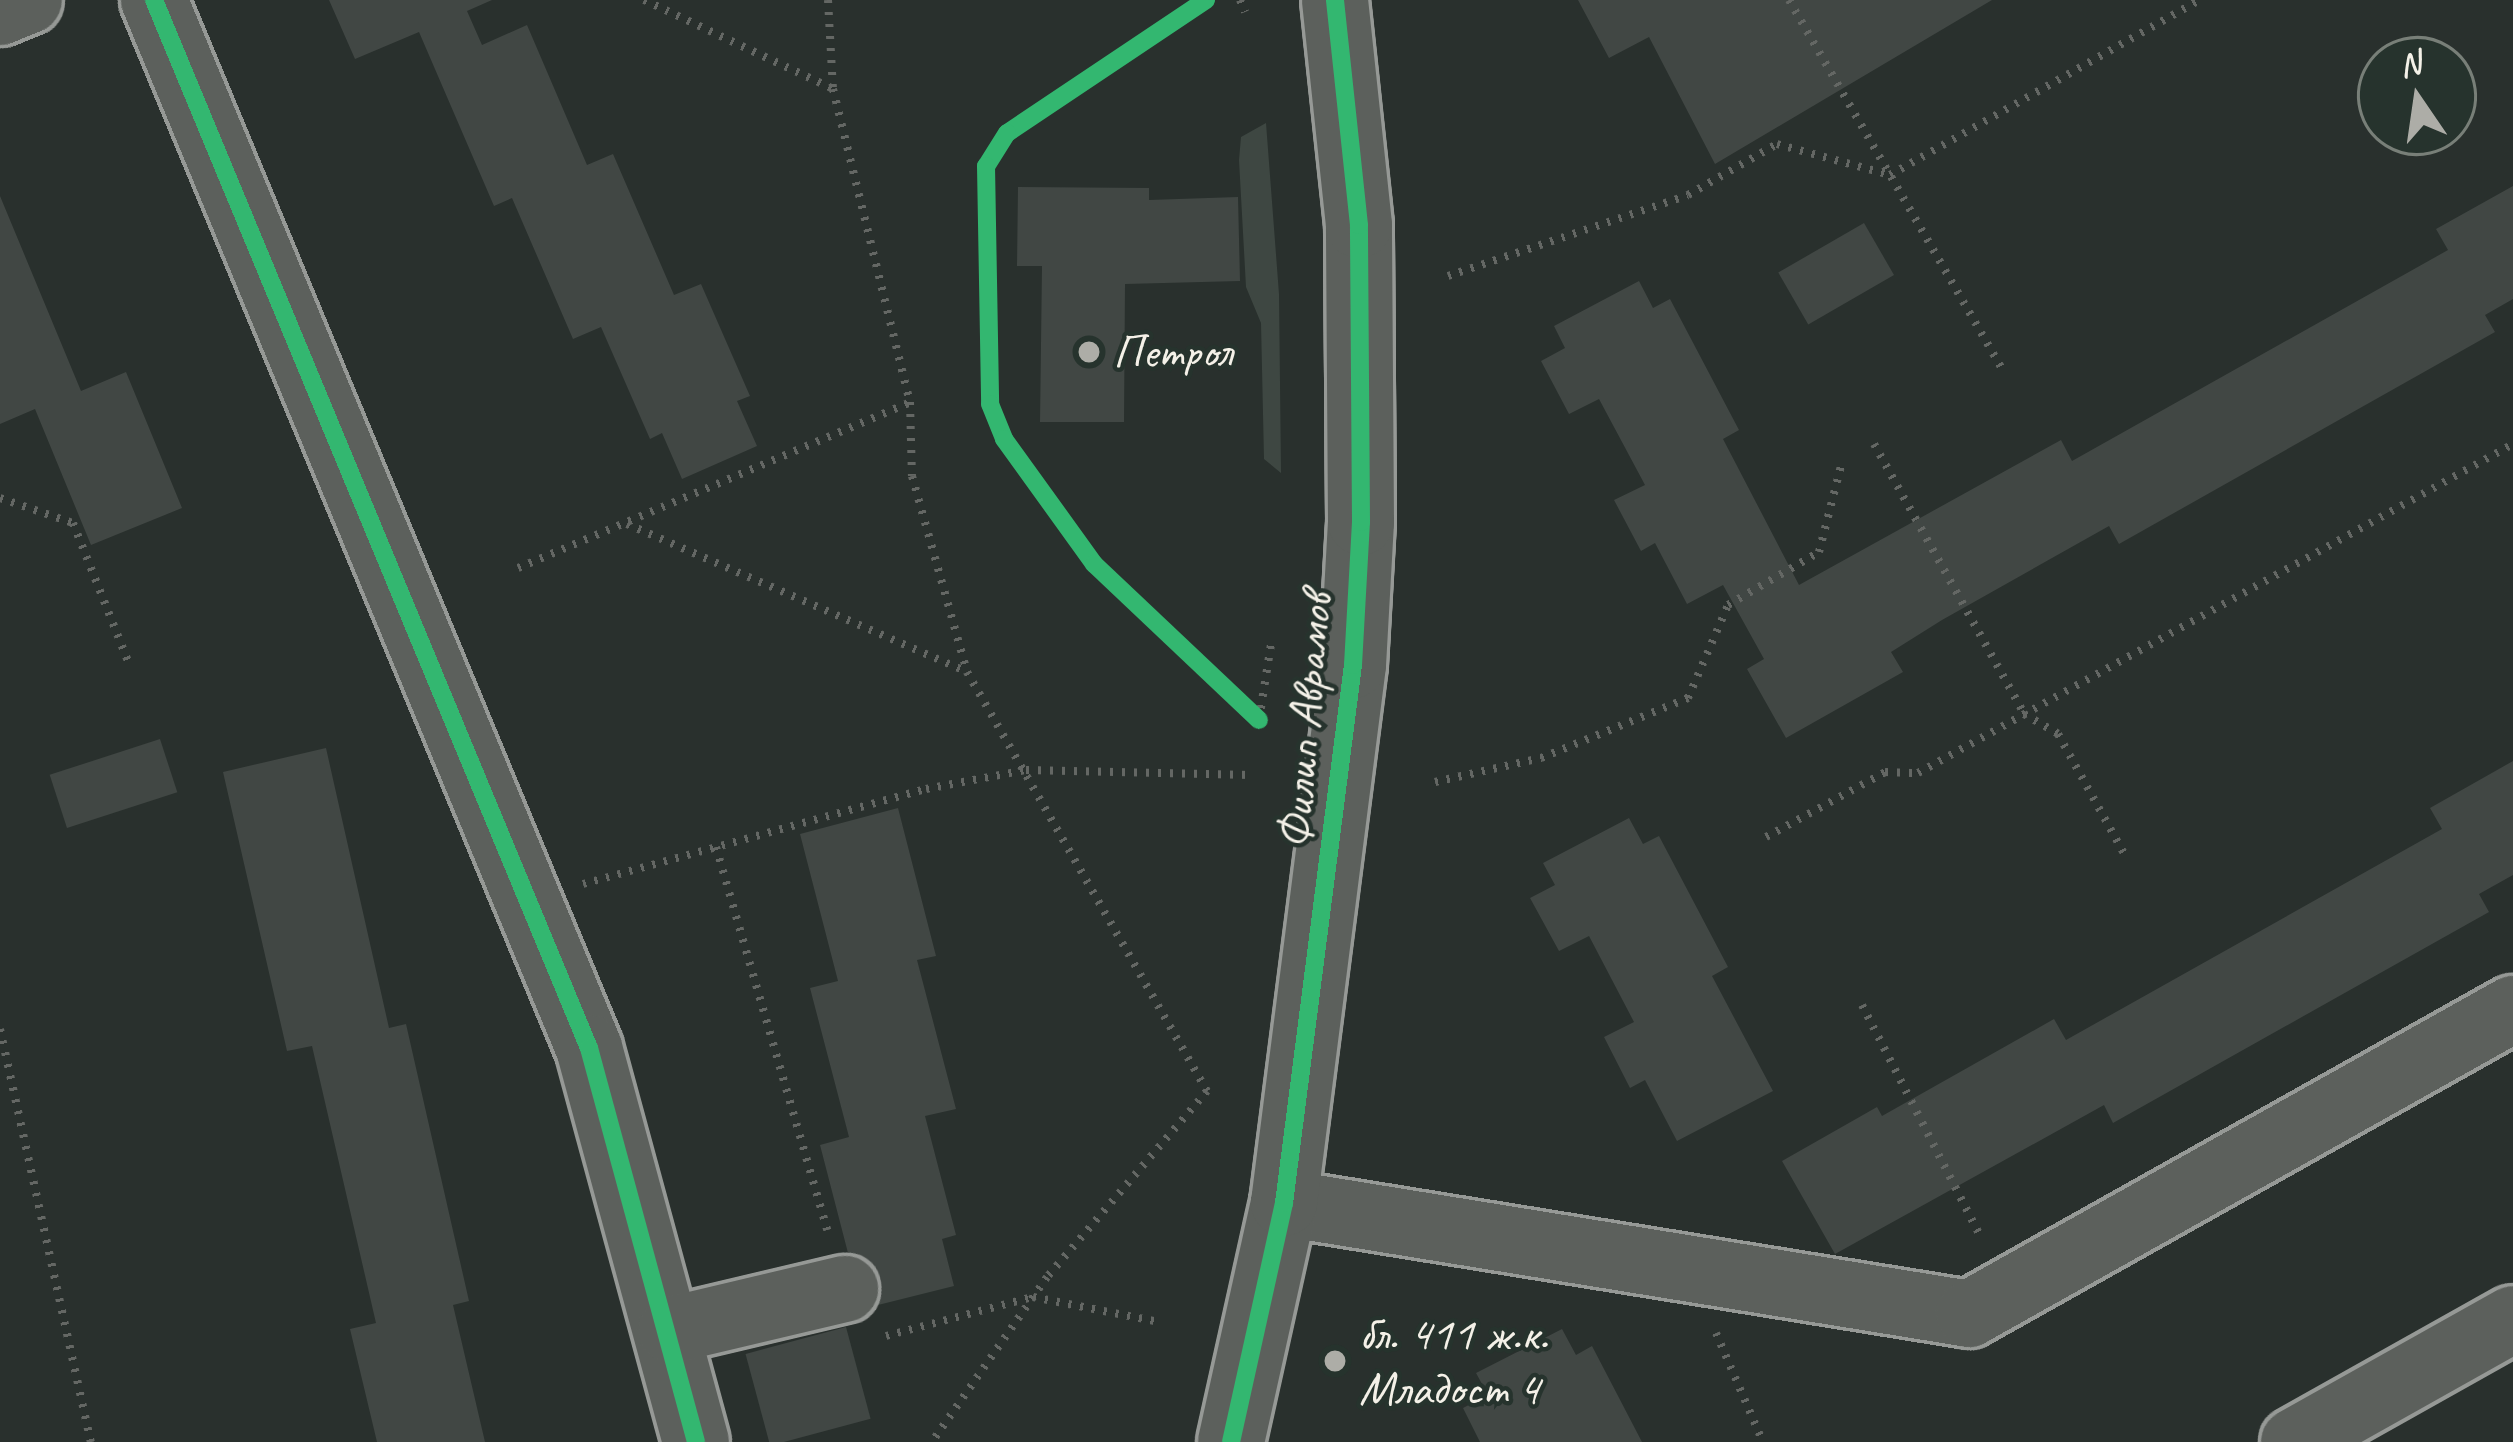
<!DOCTYPE html>
<meta charset="utf-8">
<style>
body{margin:0}
#map{position:relative;width:2513px;height:1442px;overflow:hidden;background:#29302d;font-family:Caveat,sans-serif}
div>[style]{position:absolute}
.green>*{inset:0;background:#3e4742}
.building>*{inset:0;background:#414744;transform-origin:0 0}
.path>*{height:8px;margin-top:-4px;transform-origin:0;background:repeating-linear-gradient(90deg,#646764 0 3px,transparent 0 12px)}
.roads{filter:drop-shadow(3px 0 #969996) drop-shadow(-3px 0 #969996) drop-shadow(0 3px #969996) drop-shadow(0 -3px #969996)}
.minor>*{height:66px;margin:-33px;padding:0 33px;transform-origin:33px;border-radius:33px;background:#5c605c}
.cycleway>*{height:18px;margin:-9px;padding:0 9px;transform-origin:9px;border-radius:9px;background:#33b770}
.dots>*{width:33px;height:33px;translate:-50% -50%;box-sizing:border-box;border:6px solid #26332d;border-radius:50%}
span{translate:-50% -50%;white-space:nowrap;text-align:center;line-height:1.15;-webkit-text-stroke:9px #26332d;paint-order:stroke}
.poi-label{font-size:48px;color:#f4f1e8}
.left{translate:0 -50%;text-align:left}
.street-label{font-size:48px;color:#f4f1e8}
.north{position:absolute;left:2357px;top:36px;width:120px;height:120px;box-sizing:border-box;background:#26332d;border:3px solid #787f78;border-radius:50%;rotate:347deg;font-size:33px;font-weight:700;line-height:48px;text-align:center;color:#f4f1e8}
.north::after{content:'';display:block;margin:auto;width:42px;height:54px;background:#adada7;clip-path:polygon(50% 0,100% 100%,50% 72%,0 100%)}
</style>
<div id="map">
<div class="green">
<i style="clip-path:polygon(1266px 123px,1279px 294px,1281px 473px,1264px 459px,1261px 323px,1246px 287px,1239px 160px,1241px 137px)"></i>
</div>
<div class="building">
<i style="clip-path:polygon(329px 0,492px 0,467px 11px,482px 45px,527px 25px,587px 165px,613px 154px,674px 295px,701px 284px,750px 396px,737px 401px,757px 446px,682px 479px,662px 433px,650px 439px,601px 327px,573px 339px,512px 198px,494px 206px,419px 32px,355px 59px)"></i>
<i style="clip-path:polygon(1578px 0,1992px 0,1715px 164px,1649px 37px,1609px 58px)"></i>
<i style="clip-path:polygon(2513px 186px,2513px 299px,2485px 315px,2495px 332px,2119px 544px,2109px 526px,1942px 620px,1891px 652px,1903px 672px,1786px 738px,1747px 669px,1764px 659px,1723px 585px,1687px 604px,1655px 543px,1641px 551px,1614px 500px,1645px 485px,1599px 399px,1569px 414px,1541px 361px,1565px 348px,1554px 326px,1639px 281px,1653px 308px,1670px 299px,1739px 430px,1723px 439px,1799px 585px,2061px 440px,2072px 461px,2448px 250px,2436px 229px)"></i>
<i style="clip-path:polygon(1018px 187px,1149px 188px,1149px 200px,1238px 197px,1240px 281px,1125px 284px,1124px 422px,1040px 422px,1042px 266px,1017px 266px)"></i>
<i style="clip-path:polygon(0 196px,81px 391px,126px 372px,182px 508px,91px 545px,35px 409px,0 424px)"></i>
<i style="left:1864px;top:223px;width:60px;height:99px;rotate:60deg"></i>
<i style="left:160px;top:739px;width:56px;height:116px;rotate:72deg"></i>
<i style="clip-path:polygon(326px 748px,389px 1028px,406px 1024px,469px 1301px,453px 1305px,485px 1442px,377px 1442px,350px 1329px,376px 1323px,312px 1046px,287px 1051px,223px 772px)"></i>
<i style="clip-path:polygon(2513px 761px,2513px 875px,2479px 894px,2489px 912px,2113px 1123px,2104px 1105px,1835px 1254px,1782px 1161px,1877px 1107px,1882px 1116px,2054px 1019px,2066px 1040px,2442px 829px,2430px 808px)"></i>
<i style="clip-path:polygon(898px 808px,936px 956px,917px 960px,956px 1109px,925px 1116px,956px 1235px,942px 1239px,954px 1286px,878px 1305px,881px 1279px,871px 1263px,848px 1253px,820px 1145px,849px 1137px,810px 988px,838px 981px,800px 834px)"></i>
<i style="clip-path:polygon(1629px 818px,1643px 844px,1659px 836px,1728px 967px,1712px 976px,1773px 1091px,1677px 1141px,1645px 1080px,1630px 1088px,1604px 1037px,1634px 1022px,1589px 936px,1559px 951px,1530px 898px,1555px 885px,1543px 863px)"></i>
<i style="left:846px;top:1327px;width:95px;height:104px;rotate:75deg"></i>
<i style="clip-path:polygon(1562px 1329px,1576px 1355px,1592px 1346px,1642px 1442px,1480px 1442px,1463px 1408px,1488px 1395px,1476px 1373px)"></i>
</div>
<div class="path">
<i style="left:644px;top:0;width:209px;rotate:25.2deg"></i>
<i style="left:833px;top:89px;width:322px;rotate:76.2deg"></i>
<i style="left:910px;top:402px;width:74px;rotate:88.5deg"></i>
<i style="left:912px;top:476px;width:204px;rotate:74.3deg"></i>
<i style="left:967px;top:672px;width:483px;rotate:60.2deg"></i>
<i style="left:1207px;top:1091px;width:245px;rotate:130.7deg"></i>
<i style="left:1047px;top:1277px;width:201px;rotate:124.9deg"></i>
<i style="left:828px;top:0;width:89px;rotate:86.8deg"></i>
<i style="left:1240px;top:0;width:13px;rotate:67deg"></i>
<i style="left:1789px;top:0;width:427px;rotate:60deg"></i>
<i style="left:1448px;top:276px;width:253px;rotate:-18.6deg"></i>
<i style="left:1688px;top:195px;width:103px;rotate:-29.8deg"></i>
<i style="left:1777px;top:144px;width:117px;rotate:15.3deg"></i>
<i style="left:1890px;top:175px;width:355px;rotate:-29.5deg"></i>
<i style="left:1874px;top:444px;width:309px;rotate:60.9deg"></i>
<i style="left:2024px;top:714px;width:39px;rotate:30deg"></i>
<i style="left:2058px;top:734px;width:141px;rotate:61.1deg"></i>
<i style="left:0;top:498px;width:77px;rotate:18.9deg"></i>
<i style="left:73px;top:523px;width:152px;rotate:68.3deg"></i>
<i style="left:627px;top:524px;width:369px;rotate:23.5deg"></i>
<i style="left:518px;top:568px;width:424px;rotate:-22.9deg"></i>
<i style="left:1259px;top:720px;width:83px;rotate:-81deg"></i>
<i style="left:1435px;top:782px;width:109px;rotate:-12.8deg"></i>
<i style="left:1541px;top:758px;width:159px;rotate:-22.2deg"></i>
<i style="left:1688px;top:698px;width:101px;rotate:-66.7deg"></i>
<i style="left:1728px;top:605px;width:105px;rotate:-30.2deg"></i>
<i style="left:1819px;top:552px;width:93px;rotate:-75.7deg"></i>
<i style="left:1766px;top:837px;width:136px;rotate:-28.6deg"></i>
<i style="left:1885px;top:772px;width:33px;rotate:2deg"></i>
<i style="left:1918px;top:773px;width:680px;rotate:-28.94deg"></i>
<i style="left:716px;top:847px;width:399px;rotate:73.8deg"></i>
<i style="left:583px;top:884px;width:356px;rotate:-15.5deg"></i>
<i style="left:926px;top:789px;width:102px;rotate:-10.8deg"></i>
<i style="left:1026px;top:770px;width:225px;rotate:1.3deg"></i>
<i style="left:1862px;top:1005px;width:263px;rotate:62.9deg"></i>
<i style="left:0;top:1029px;width:423px;rotate:77.6deg"></i>
<i style="left:1716px;top:1333px;width:119px;rotate:66.7deg"></i>
<i style="left:886px;top:1336px;width:152px;rotate:-14.9deg"></i>
<i style="left:1033px;top:1297px;width:128px;rotate:11.2deg"></i>
</div>
<div class="roads">
<div class="minor">
<i style="left:154px;top:0;width:1135px;rotate:67.46deg"></i>
<i style="left:589px;top:1048px;width:408px;rotate:74.8deg"></i>
<i style="left:0;top:12px;width:31px;rotate:-22deg"></i>
<i style="left:1284px;top:1203px;width:694px;rotate:9.2deg"></i>
<i style="left:1969px;top:1314px;width:624px;rotate:-29.28deg"></i>
<i style="left:671px;top:1330px;width:179px;rotate:-13.3deg"></i>
<i style="left:1231px;top:1442px;width:245px;rotate:-77.5deg"></i>
<i style="left:1284px;top:1203px;width:542px;rotate:-82.69deg"></i>
<i style="left:1353px;top:665px;width:143px;rotate:-86.8deg"></i>
<i style="left:1361px;top:522px;width:297px;rotate:-90.4deg"></i>
<i style="left:1359px;top:225px;width:226px;rotate:-96.1deg"></i>
<i style="left:2294px;top:1442px;width:251px;rotate:-29.3deg"></i>
</div>
</div>
<div class="cycleway">
<i style="left:154px;top:0;width:1135px;rotate:67.46deg"></i>
<i style="left:589px;top:1048px;width:408px;rotate:74.8deg"></i>
<i style="left:1206px;top:0;width:239px;rotate:146.2deg"></i>
<i style="left:1007px;top:133px;width:39px;rotate:122deg"></i>
<i style="left:986px;top:166px;width:238px;rotate:89deg"></i>
<i style="left:990px;top:404px;width:38px;rotate:68deg"></i>
<i style="left:1004px;top:439px;width:154px;rotate:54.2deg"></i>
<i style="left:1094px;top:564px;width:227px;rotate:43.4deg"></i>
<i style="left:1231px;top:1442px;width:245px;rotate:-77.5deg"></i>
<i style="left:1284px;top:1203px;width:542px;rotate:-82.69deg"></i>
<i style="left:1353px;top:665px;width:143px;rotate:-86.8deg"></i>
<i style="left:1361px;top:522px;width:297px;rotate:-90.4deg"></i>
<i style="left:1359px;top:225px;width:226px;rotate:-96.1deg"></i>
</div>
<div class="dots">
<i style="left:1089px;top:352px;background:#adada7"></i>
<i style="left:1335px;top:1361px;background:#adada7"></i>
</div>
<div class="poi-label">
<span class="left" style="left:1113px;top:352px">Петрол</span>
<span class="left" style="left:1359px;top:1361px">бл. 411 ж.к.<br>Младост 4</span>
</div>
<div class="street-label">
<span style="left:1305px;top:721px;rotate:-85deg">Филип Аврамов</span>
</div>
<div class="north">N</div>
</div>
